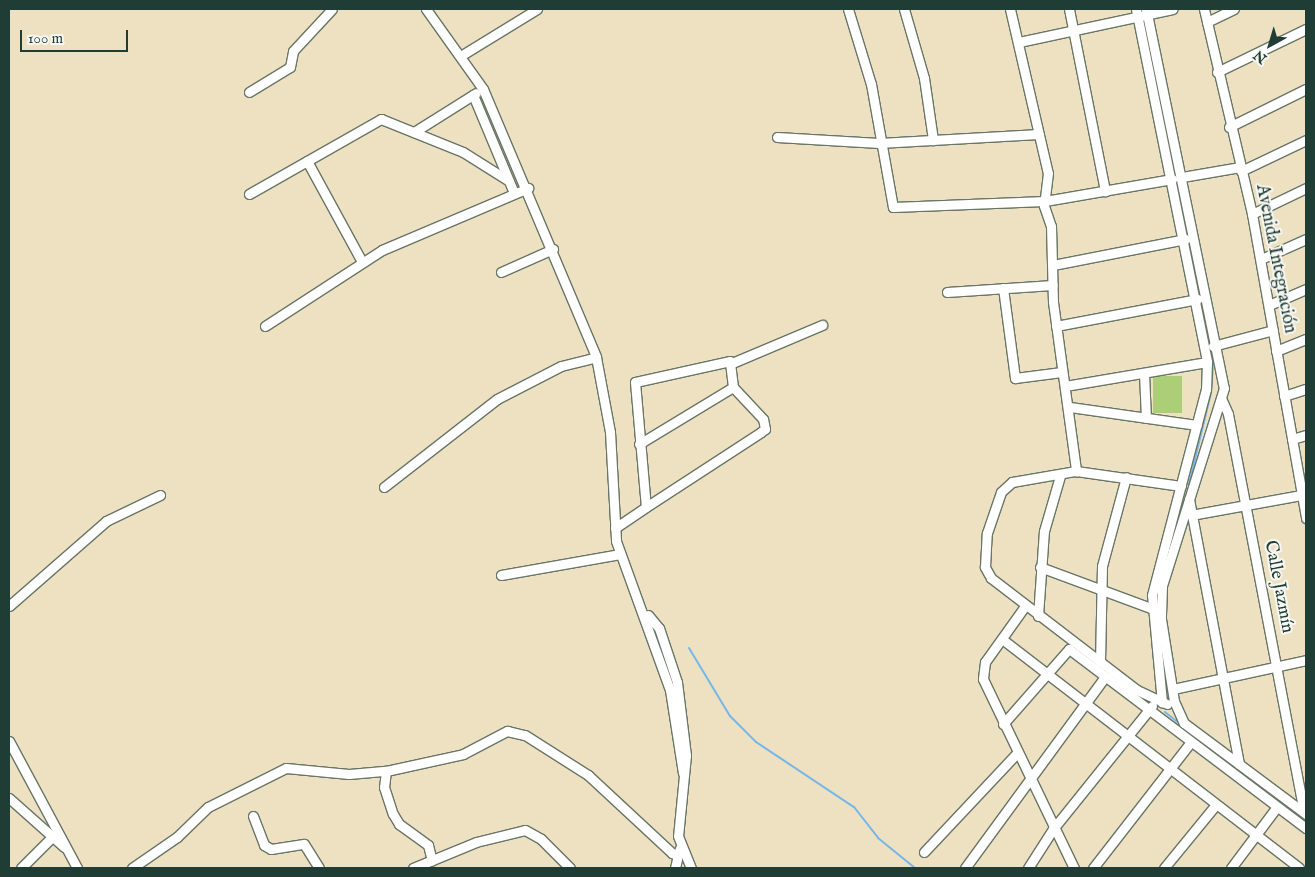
<!DOCTYPE html>
<meta charset="utf-8">
<style>
body{margin:0}
#map{position:relative;width:1315px;height:877px;overflow:hidden;background:#ede1c2;font-family:"IM FELL English",serif}
div>[style]{position:absolute}
.green>*{inset:0;background:#acce76;transform-origin:0 0}
.stream>*{height:2px;margin:-1px;padding:0 1px;transform-origin:1px;border-radius:1px;background:#75b7ea}
.roads{filter:drop-shadow(1px 0 #677666) drop-shadow(-1px 0 #677666) drop-shadow(0 1px #677666) drop-shadow(0 -1px #677666)}
.minor>*{height:9px;margin:-4.5px;padding:0 4.5px;transform-origin:4.5px;border-radius:4.5px;background:#fff}
span{translate:-50% -50%;white-space:nowrap;text-align:center;line-height:1.15;-webkit-text-stroke:4px #f6f6f2;paint-order:stroke}
.street-label{font-size:18px;color:#1f3d34}
.frame{position:absolute;inset:0;border:10px solid #1f3d34;pointer-events:none}
.north{position:absolute;left:1245px;top:20px;width:50px;height:50px;-webkit-text-stroke:4px #f6f6f2;paint-order:stroke;rotate:219deg;font-size:14px;font-weight:700;line-height:20px;text-align:center;color:#1f3d34}
.north::after{content:'';display:block;margin:auto;width:18px;height:22px;background:#1f3d34;clip-path:polygon(50% 0,100% 100%,50% 72%,0 100%)}
.scale{position:absolute;left:20px;top:30px;width:108px;height:22px;box-sizing:border-box;border:2px solid #1f3d34;border-top:0;padding-left:6px;font-size:15px;line-height:18px;white-space:nowrap;color:#1f3d34;-webkit-text-stroke:4px #f6f6f2;paint-order:stroke}
</style>
<div id="map">
<div class="green">
<i style="left:1153px;top:376px;width:29px;height:37px"></i>
</div>
<div class="stream">
<i style="left:1149px;top:52px;width:225px;rotate:77.9deg"></i>
<i style="left:1189px;top:484px;width:94px;rotate:-76.4deg"></i>
<i style="left:1211px;top:393px;width:32px;rotate:-86deg"></i>
<i style="left:1157px;top:601px;width:10px;rotate:-90deg"></i>
<i style="left:689px;top:648px;width:79px;rotate:58.9deg"></i>
<i style="left:730px;top:716px;width:37px;rotate:45deg"></i>
<i style="left:756px;top:742px;width:118px;rotate:33.6deg"></i>
<i style="left:854px;top:807px;width:39px;rotate:52deg"></i>
<i style="left:878px;top:838px;width:48px;rotate:39deg"></i>
<i style="left:1165px;top:712px;width:110px;rotate:38.7deg"></i>
</div>
<div class="roads">
<div class="minor">
<i style="left:426px;top:9px;width:98px;rotate:54.5deg"></i>
<i style="left:483px;top:89px;width:291px;rotate:67.1deg"></i>
<i style="left:596px;top:357px;width:76px;rotate:79.4deg"></i>
<i style="left:610px;top:432px;width:109px;rotate:86.8deg"></i>
<i style="left:616px;top:541px;width:158px;rotate:70.1deg"></i>
<i style="left:670px;top:690px;width:84px;rotate:81.1deg"></i>
<i style="left:848px;top:9px;width:78px;rotate:73deg"></i>
<i style="left:871px;top:84px;width:125px;rotate:79.9deg"></i>
<i style="left:893px;top:207px;width:152px;rotate:-2.3deg"></i>
<i style="left:1045px;top:201px;width:129px;rotate:-9.8deg"></i>
<i style="left:904px;top:9px;width:72px;rotate:73.8deg"></i>
<i style="left:924px;top:78px;width:63px;rotate:81.7deg"></i>
<i style="left:1010px;top:9px;width:168px;rotate:77deg"></i>
<i style="left:1048px;top:173px;width:33px;rotate:97deg"></i>
<i style="left:1044px;top:206px;width:21px;rotate:71deg"></i>
<i style="left:1051px;top:226px;width:76px;rotate:88.5deg"></i>
<i style="left:1053px;top:302px;width:171px;rotate:82.2deg"></i>
<i style="left:1069px;top:9px;width:186px;rotate:78.8deg"></i>
<i style="left:1136px;top:9px;width:360px;rotate:78.6deg"></i>
<i style="left:1207px;top:362px;width:27px;rotate:92deg"></i>
<i style="left:1206px;top:389px;width:213px;rotate:104.7deg"></i>
<i style="left:1152px;top:595px;width:108px;rotate:84.7deg"></i>
<i style="left:1146px;top:9px;width:387px;rotate:78.4deg"></i>
<i style="left:1224px;top:388px;width:207px;rotate:107.4deg"></i>
<i style="left:1162px;top:586px;width:33px;rotate:92deg"></i>
<i style="left:1161px;top:619px;width:83px;rotate:81deg"></i>
<i style="left:1174px;top:701px;width:24px;rotate:66deg"></i>
<i style="left:1184px;top:723px;width:152px;rotate:36.7deg"></i>
<i style="left:1204px;top:9px;width:211px;rotate:76.8deg"></i>
<i style="left:1252px;top:214px;width:309px;rotate:79.9deg"></i>
<i style="left:1207px;top:22px;width:30px;rotate:-26deg"></i>
<i style="left:1019px;top:42px;width:157px;rotate:-12.1deg"></i>
<i style="left:462px;top:55px;width:88px;rotate:-31.5deg"></i>
<i style="left:1217px;top:72px;width:99px;rotate:-25.8deg"></i>
<i style="left:249px;top:92px;width:48px;rotate:-31.4deg"></i>
<i style="left:290px;top:67px;width:16px;rotate:-79deg"></i>
<i style="left:293px;top:51px;width:57px;rotate:-47.1deg"></i>
<i style="left:473px;top:95px;width:106px;rotate:67.3deg"></i>
<i style="left:1229px;top:127px;width:86px;rotate:-26.3deg"></i>
<i style="left:414px;top:132px;width:73px;rotate:-32.2deg"></i>
<i style="left:777px;top:137px;width:102px;rotate:3.4deg"></i>
<i style="left:879px;top:143px;width:160px;rotate:-3.2deg"></i>
<i style="left:307px;top:161px;width:115px;rotate:61.4deg"></i>
<i style="left:1241px;top:171px;width:72px;rotate:-25.5deg"></i>
<i style="left:1182px;top:177px;width:59px;rotate:-9.8deg"></i>
<i style="left:249px;top:194px;width:152px;rotate:-29.6deg"></i>
<i style="left:381px;top:119px;width:88px;rotate:21.9deg"></i>
<i style="left:463px;top:152px;width:54px;rotate:32.2deg"></i>
<i style="left:1252px;top:214px;width:60px;rotate:-25.7deg"></i>
<i style="left:1261px;top:259px;width:49px;rotate:-24deg"></i>
<i style="left:1053px;top:265px;width:135px;rotate:-11.1deg"></i>
<i style="left:501px;top:272px;width:57px;rotate:-23.9deg"></i>
<i style="left:1003px;top:288px;width:91px;rotate:82.4deg"></i>
<i style="left:1015px;top:378px;width:47px;rotate:-7.3deg"></i>
<i style="left:947px;top:292px;width:106px;rotate:-3.8deg"></i>
<i style="left:1269px;top:305px;width:40px;rotate:-23.4deg"></i>
<i style="left:265px;top:326px;width:140px;rotate:-33deg"></i>
<i style="left:382px;top:250px;width:159px;rotate:-23deg"></i>
<i style="left:1056px;top:326px;width:144px;rotate:-10.8deg"></i>
<i style="left:1213px;top:346px;width:62px;rotate:-14.9deg"></i>
<i style="left:1276px;top:351px;width:32px;rotate:-22deg"></i>
<i style="left:732px;top:363px;width:98px;rotate:-22.9deg"></i>
<i style="left:1144px;top:373px;width:45px;rotate:87.5deg"></i>
<i style="left:1065px;top:386px;width:144px;rotate:-9.6deg"></i>
<i style="left:1284px;top:396px;width:23px;rotate:-18deg"></i>
<i style="left:1221px;top:398px;width:17px;rotate:66deg"></i>
<i style="left:1228px;top:414px;width:405px;rotate:79.2deg"></i>
<i style="left:1070px;top:407px;width:128px;rotate:8.1deg"></i>
<i style="left:1292px;top:439px;width:15px;rotate:-16deg"></i>
<i style="left:639px;top:444px;width:110px;rotate:-31.2deg"></i>
<i style="left:384px;top:487px;width:143px;rotate:-37.9deg"></i>
<i style="left:497px;top:399px;width:72px;rotate:-27.3deg"></i>
<i style="left:561px;top:366px;width:36px;rotate:-14deg"></i>
<i style="left:1189px;top:499px;width:270px;rotate:79.3deg"></i>
<i style="left:1191px;top:515px;width:112px;rotate:-10.3deg"></i>
<i style="left:615px;top:528px;width:37px;rotate:-34deg"></i>
<i style="left:646px;top:507px;width:137px;rotate:-33.1deg"></i>
<i style="left:761px;top:432px;width:5px;rotate:-37deg"></i>
<i style="left:765px;top:429px;width:10px;rotate:-101deg"></i>
<i style="left:763px;top:419px;width:44px;rotate:-133.2deg"></i>
<i style="left:733px;top:387px;width:26px;rotate:-97deg"></i>
<i style="left:730px;top:361px;width:97px;rotate:167.5deg"></i>
<i style="left:635px;top:382px;width:125px;rotate:85deg"></i>
<i style="left:1040px;top:567px;width:118px;rotate:20.3deg"></i>
<i style="left:501px;top:575px;width:121px;rotate:-10deg"></i>
<i style="left:9px;top:606px;width:129px;rotate:-41.2deg"></i>
<i style="left:106px;top:521px;width:60px;rotate:-25.7deg"></i>
<i style="left:1025px;top:606px;width:69px;rotate:125.5deg"></i>
<i style="left:985px;top:662px;width:17px;rotate:97deg"></i>
<i style="left:983px;top:679px;width:210px;rotate:64.3deg"></i>
<i style="left:648px;top:615px;width:17px;rotate:50deg"></i>
<i style="left:659px;top:628px;width:57px;rotate:71.6deg"></i>
<i style="left:677px;top:682px;width:74px;rotate:83deg"></i>
<i style="left:686px;top:755px;width:81px;rotate:95.6deg"></i>
<i style="left:678px;top:836px;width:35px;rotate:68deg"></i>
<i style="left:1038px;top:616px;width:85px;rotate:-86deg"></i>
<i style="left:1044px;top:531px;width:57px;rotate:-73.8deg"></i>
<i style="left:1002px;top:639px;width:375px;rotate:37.6deg"></i>
<i style="left:1100px;top:662px;width:96px;rotate:-88.8deg"></i>
<i style="left:1102px;top:566px;width:92px;rotate:-74.9deg"></i>
<i style="left:1173px;top:689px;width:136px;rotate:-12.3deg"></i>
<i style="left:1167px;top:704px;width:33px;rotate:-155deg"></i>
<i style="left:1137px;top:690px;width:184px;rotate:-142.5deg"></i>
<i style="left:991px;top:578px;width:13px;rotate:-119deg"></i>
<i style="left:985px;top:567px;width:34px;rotate:-87deg"></i>
<i style="left:987px;top:533px;width:43px;rotate:-71.1deg"></i>
<i style="left:1001px;top:492px;width:15px;rotate:-42deg"></i>
<i style="left:1012px;top:482px;width:65px;rotate:-9.8deg"></i>
<i style="left:1076px;top:471px;width:106px;rotate:8.1deg"></i>
<i style="left:1003px;top:724px;width:100px;rotate:-48.7deg"></i>
<i style="left:1069px;top:649px;width:297px;rotate:37.1deg"></i>
<i style="left:9px;top:741px;width:144px;rotate:61.8deg"></i>
<i style="left:386px;top:771px;width:16px;rotate:97deg"></i>
<i style="left:384px;top:787px;width:28px;rotate:72deg"></i>
<i style="left:393px;top:814px;width:12px;rotate:59deg"></i>
<i style="left:399px;top:824px;width:36px;rotate:36deg"></i>
<i style="left:428px;top:845px;width:16px;rotate:76deg"></i>
<i style="left:9px;top:798px;width:74px;rotate:41.7deg"></i>
<i style="left:253px;top:816px;width:31px;rotate:69deg"></i>
<i style="left:264px;top:845px;width:8px;rotate:30deg"></i>
<i style="left:271px;top:849px;width:33px;rotate:-9deg"></i>
<i style="left:304px;top:844px;width:28px;rotate:58deg"></i>
<i style="left:924px;top:852px;width:134px;rotate:-46.8deg"></i>
<i style="left:21px;top:868px;width:41px;rotate:-45deg"></i>
<i style="left:132px;top:868px;width:55px;rotate:-34.6deg"></i>
<i style="left:177px;top:837px;width:43px;rotate:-44.1deg"></i>
<i style="left:208px;top:807px;width:87px;rotate:-26.6deg"></i>
<i style="left:286px;top:768px;width:63px;rotate:5.4deg"></i>
<i style="left:349px;top:774px;width:37px;rotate:-5deg"></i>
<i style="left:386px;top:771px;width:79px;rotate:-12.4deg"></i>
<i style="left:463px;top:754px;width:50px;rotate:-27.6deg"></i>
<i style="left:507px;top:731px;width:18px;rotate:13deg"></i>
<i style="left:525px;top:735px;width:75px;rotate:32.4deg"></i>
<i style="left:588px;top:775px;width:115px;rotate:42.9deg"></i>
<i style="left:672px;top:853px;width:6px;rotate:18deg"></i>
<i style="left:678px;top:855px;width:7px;rotate:-74deg"></i>
<i style="left:413px;top:868px;width:68px;rotate:-22.4deg"></i>
<i style="left:476px;top:842px;width:50px;rotate:-13.8deg"></i>
<i style="left:525px;top:830px;width:18px;rotate:29deg"></i>
<i style="left:541px;top:839px;width:41px;rotate:45deg"></i>
<i style="left:675px;top:868px;width:13px;rotate:-77deg"></i>
<i style="left:965px;top:868px;width:237px;rotate:-53.8deg"></i>
<i style="left:1028px;top:868px;width:46px;rotate:-57.3deg"></i>
<i style="left:1053px;top:829px;width:158px;rotate:-51.2deg"></i>
<i style="left:1093px;top:868px;width:158px;rotate:-52.2deg"></i>
<i style="left:1164px;top:868px;width:79px;rotate:-50.7deg"></i>
<i style="left:1231px;top:868px;width:75px;rotate:-53.1deg"></i>
</div>
</div>
<div class="street-label">
<span style="left:1275px;top:259px;rotate:79deg">Avenida Integración</span>
<span style="left:1278px;top:587px;rotate:79deg">Calle Jazmín</span>
</div>
<div class="frame"></div>
<div class="north">N</div>
<div class="scale">100 m</div>
</div>
